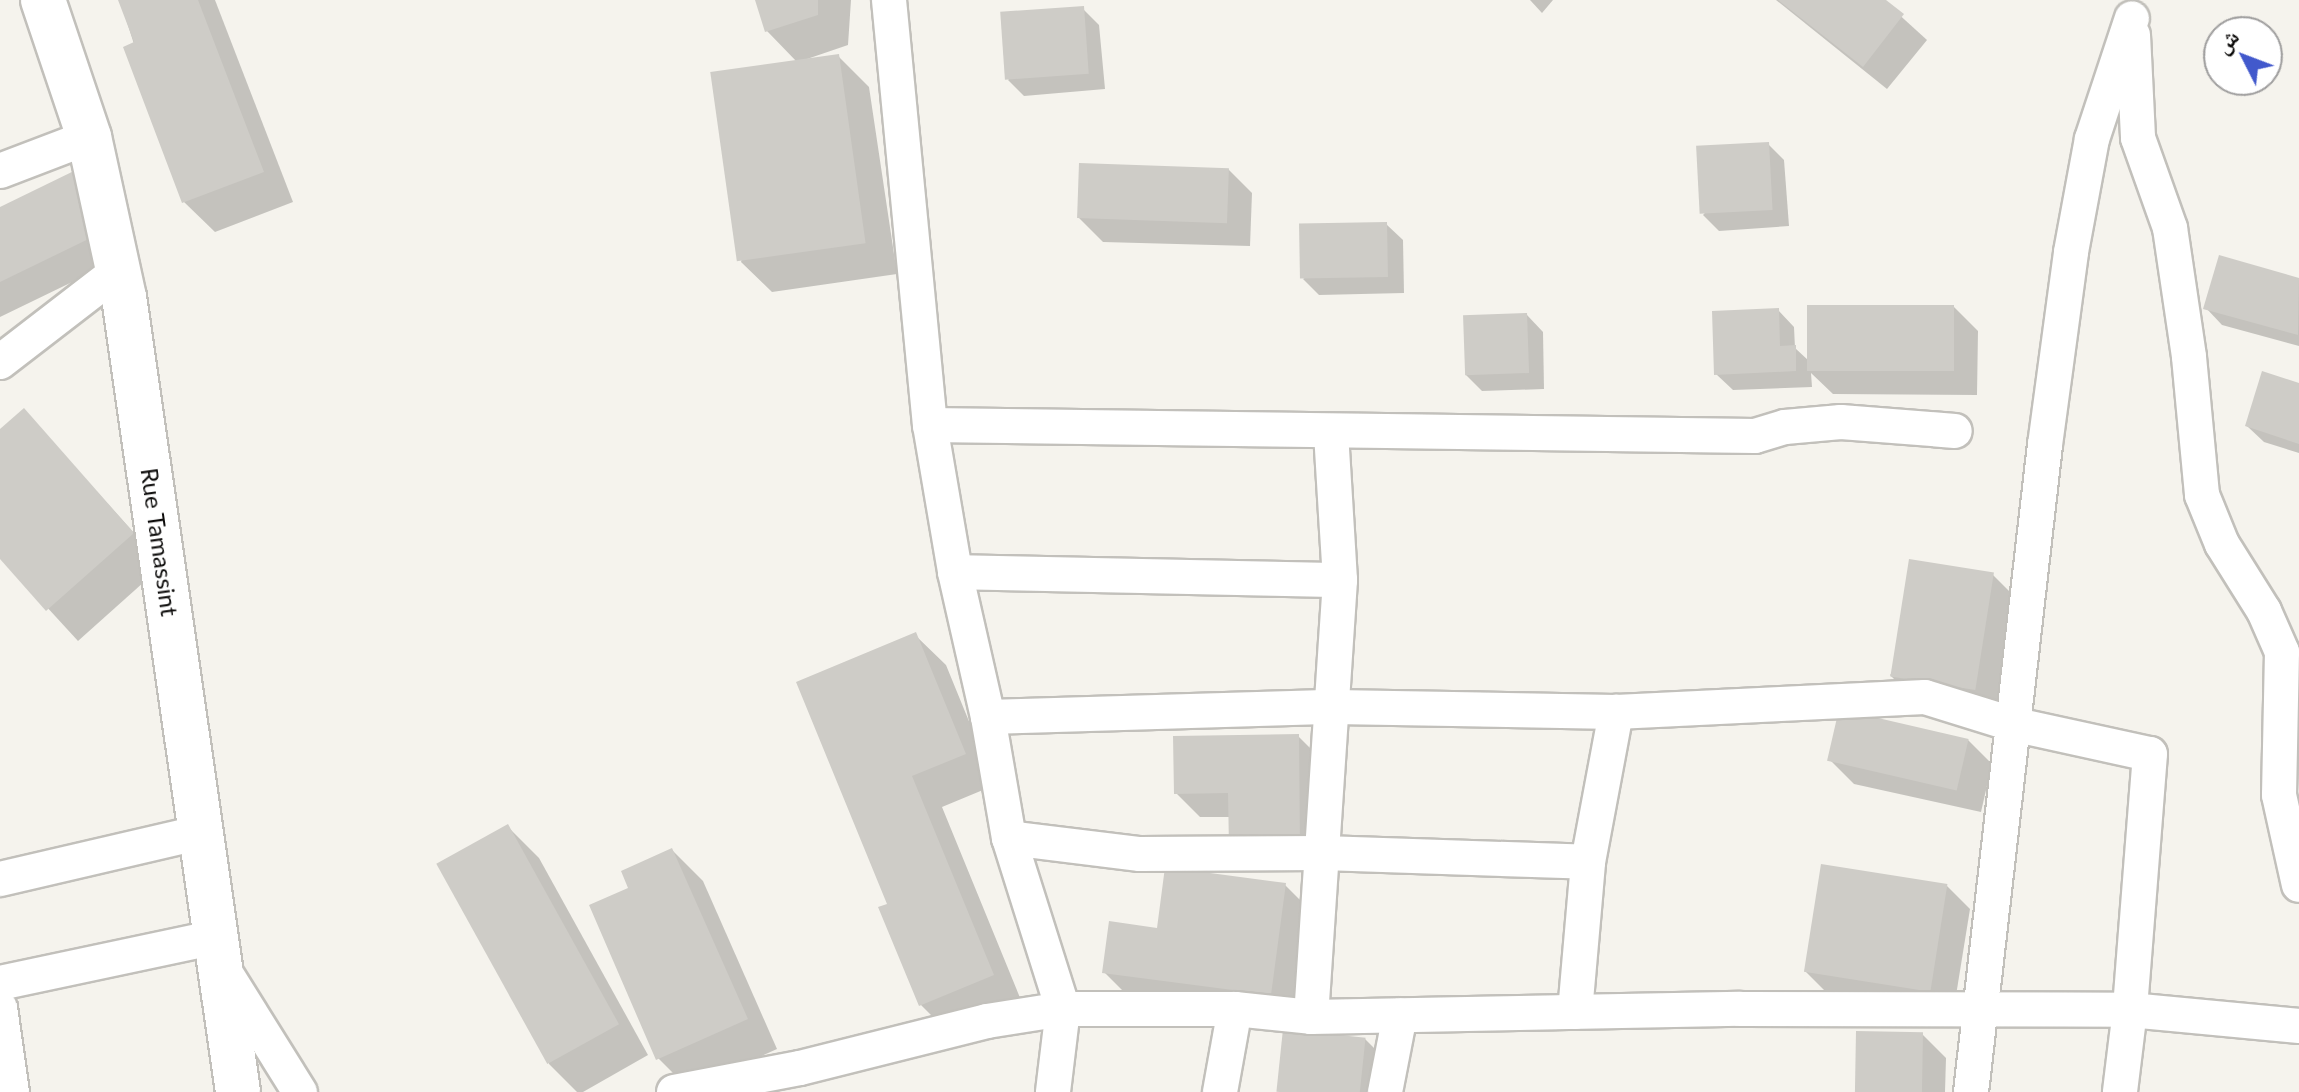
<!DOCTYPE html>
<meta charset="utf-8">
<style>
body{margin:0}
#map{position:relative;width:2299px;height:1092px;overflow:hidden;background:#f5f3ed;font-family:Lato,"Noto Naskh Arabic",sans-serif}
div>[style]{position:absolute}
.shadow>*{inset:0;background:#0003}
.building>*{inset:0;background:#ceccc7;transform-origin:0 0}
.roads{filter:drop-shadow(2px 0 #c2c0bb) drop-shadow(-2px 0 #c2c0bb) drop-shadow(0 2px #c2c0bb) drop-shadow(0 -2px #c2c0bb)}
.street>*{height:34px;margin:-17px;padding:0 17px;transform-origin:17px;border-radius:17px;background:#fff}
.secondary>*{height:44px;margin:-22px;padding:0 22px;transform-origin:22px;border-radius:22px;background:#fff}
span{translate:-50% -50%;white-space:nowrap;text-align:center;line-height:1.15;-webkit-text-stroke:7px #fff;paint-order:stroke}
.street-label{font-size:24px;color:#0c0b0a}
.north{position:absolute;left:2203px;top:16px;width:80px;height:80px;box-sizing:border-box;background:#fff;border:2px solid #9e9d9d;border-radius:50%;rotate:312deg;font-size:22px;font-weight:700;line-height:32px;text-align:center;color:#0c0b0a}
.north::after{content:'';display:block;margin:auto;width:28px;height:36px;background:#4259cc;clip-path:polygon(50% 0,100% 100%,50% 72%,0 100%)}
</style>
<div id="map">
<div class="shadow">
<i style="clip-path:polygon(120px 0,215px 0,293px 202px,215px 232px,184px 202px)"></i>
<i style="clip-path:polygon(757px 0,851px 0,848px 45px,807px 59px,838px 56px,869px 87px,897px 274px,772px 292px,741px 262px,798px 63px,767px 31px)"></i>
<i style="clip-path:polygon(1530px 0,1553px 0,1542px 13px)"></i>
<i style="clip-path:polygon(1776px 0,1883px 0,1927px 40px,1887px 89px)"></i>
<i style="clip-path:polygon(1083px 9px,1099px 25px,1105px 89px,1024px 96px,1008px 80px)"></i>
<i style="clip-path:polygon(1768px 144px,1784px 160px,1789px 226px,1719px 231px,1703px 215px)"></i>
<i style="clip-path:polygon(1228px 169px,1252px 193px,1250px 246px,1103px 242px,1079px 218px)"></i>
<i style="clip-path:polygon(77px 171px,130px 254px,0 317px,0 209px)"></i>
<i style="clip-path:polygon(1386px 224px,1403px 240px,1404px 293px,1319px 295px,1303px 279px)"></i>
<i style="clip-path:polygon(2220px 258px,2299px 280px,2299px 346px,2222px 325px,2206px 308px)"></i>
<i style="clip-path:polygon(1954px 307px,1978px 331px,1977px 395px,1833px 394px,1811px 373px,1812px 387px,1733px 390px,1716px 374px,1778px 310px,1794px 327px,1795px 348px,1809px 361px)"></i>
<i style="clip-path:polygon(1527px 315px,1543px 332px,1544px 389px,1482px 391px,1466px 375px)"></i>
<i style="clip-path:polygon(2299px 385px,2299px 453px,2264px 442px,2247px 426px)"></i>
<i style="clip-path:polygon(24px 411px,163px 565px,78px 641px,0 556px,0 432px)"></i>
<i style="clip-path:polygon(1993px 575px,2017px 599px,1997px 714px,1914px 699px,1890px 675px)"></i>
<i style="clip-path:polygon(915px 635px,946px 665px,995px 785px,942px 807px,1023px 1005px,951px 1035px,921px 1005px,890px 905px)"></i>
<i style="clip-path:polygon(1298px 736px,1322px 760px,1323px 870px,1255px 871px,1231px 847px,1230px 817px,1200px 817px,1176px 793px)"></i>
<i style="clip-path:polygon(1968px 740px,1992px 764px,1981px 812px,1854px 784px,1830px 760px)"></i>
<i style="clip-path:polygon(508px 827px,539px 858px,648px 1055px,583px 1092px,577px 1092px,549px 1064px)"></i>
<i style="clip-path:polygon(672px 850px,703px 881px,777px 1049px,689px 1089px,658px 1058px,630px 889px)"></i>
<i style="clip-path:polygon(1285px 885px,1309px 909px,1295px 1018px,1128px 996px,1104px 972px,1159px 930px)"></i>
<i style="clip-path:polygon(1946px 885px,1970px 909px,1953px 1014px,1829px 995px,1805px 971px)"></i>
<i style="clip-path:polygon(1922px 1034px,1946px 1058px,1945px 1092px,1857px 1092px)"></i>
<i style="clip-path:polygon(1365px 1039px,1382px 1056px,1378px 1092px,1279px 1092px)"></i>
</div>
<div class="building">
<i style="clip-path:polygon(118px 0,198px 0,264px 172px,182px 203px,123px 47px,134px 42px)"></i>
<i style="clip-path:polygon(755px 0,818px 0,818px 15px,765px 32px)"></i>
<i style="clip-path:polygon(1778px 0,1886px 0,1904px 14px,1863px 67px)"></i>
<i style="left:1084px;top:6px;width:68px;height:84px;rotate:86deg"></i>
<i style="left:839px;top:54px;width:191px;height:130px;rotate:82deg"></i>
<i style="left:1769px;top:142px;width:68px;height:73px;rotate:87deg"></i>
<i style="left:1079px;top:163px;width:150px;height:55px;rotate:2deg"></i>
<i style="clip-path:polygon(78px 169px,107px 230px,0 282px,0 207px)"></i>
<i style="left:1387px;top:222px;width:55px;height:88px;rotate:89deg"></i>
<i style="clip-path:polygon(2219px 255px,2299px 278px,2298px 335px,2203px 309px)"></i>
<i style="left:1807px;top:305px;width:147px;height:66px"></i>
<i style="clip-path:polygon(1779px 308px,1780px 346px,1796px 345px,1796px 371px,1714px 375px,1712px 311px)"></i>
<i style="left:1527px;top:313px;width:60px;height:64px;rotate:88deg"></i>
<i style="clip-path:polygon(2262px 371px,2299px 383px,2299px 444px,2245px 426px)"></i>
<i style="clip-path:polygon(24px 408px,134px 533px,46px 611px,0 559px,0 429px)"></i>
<i style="left:1909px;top:559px;width:86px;height:119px;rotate:9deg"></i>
<i style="clip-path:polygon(916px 632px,966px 754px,912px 776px,994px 975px,919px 1006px,878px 907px,887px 904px,796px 682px)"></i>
<i style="left:1839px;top:709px;width:133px;height:53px;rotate:13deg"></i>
<i style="clip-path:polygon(1299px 734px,1300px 847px,1229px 848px,1228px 793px,1174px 794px,1173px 736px)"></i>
<i style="left:508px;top:824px;width:229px;height:82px;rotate:61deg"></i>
<i style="clip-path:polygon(672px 848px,748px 1019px,656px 1060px,589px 905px,628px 888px,621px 871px)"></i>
<i style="left:1821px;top:864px;width:128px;height:109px;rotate:9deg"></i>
<i style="clip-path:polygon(1165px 867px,1286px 883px,1271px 995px,1102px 973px,1109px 921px,1157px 928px)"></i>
<i style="left:1283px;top:1029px;width:83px;height:63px;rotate:6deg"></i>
<i style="left:1856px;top:1031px;width:67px;height:61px;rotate:1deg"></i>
</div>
<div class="roads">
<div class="street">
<i style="left:889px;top:0;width:427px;rotate:84.5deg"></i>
<i style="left:930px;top:425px;width:149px;rotate:80.3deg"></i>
<i style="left:955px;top:572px;width:149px;rotate:77.2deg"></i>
<i style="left:988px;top:717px;width:123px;rotate:80.2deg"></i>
<i style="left:1009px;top:838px;width:179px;rotate:72.5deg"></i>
<i style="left:1063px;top:1009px;width:84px;rotate:96.9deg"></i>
<i style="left:2133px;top:35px;width:103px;rotate:87.2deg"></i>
<i style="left:2138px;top:138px;width:96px;rotate:70.4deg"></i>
<i style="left:2170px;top:228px;width:130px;rotate:81.6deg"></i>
<i style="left:2189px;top:357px;width:139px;rotate:84.6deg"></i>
<i style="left:2202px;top:495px;width:53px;rotate:67.8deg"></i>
<i style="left:2222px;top:544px;width:79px;rotate:57.9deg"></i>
<i style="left:2264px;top:611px;width:45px;rotate:66.3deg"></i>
<i style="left:2282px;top:652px;width:143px;rotate:91.2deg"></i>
<i style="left:2279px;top:795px;width:92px;rotate:77.5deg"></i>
<i style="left:0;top:171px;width:95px;rotate:-20.9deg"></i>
<i style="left:0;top:362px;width:149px;rotate:-37.6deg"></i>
<i style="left:930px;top:425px;width:825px;rotate:0.76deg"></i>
<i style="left:1755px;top:436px;width:31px;rotate:-17deg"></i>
<i style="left:1785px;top:427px;width:56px;rotate:-5.1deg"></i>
<i style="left:1841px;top:422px;width:114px;rotate:4.5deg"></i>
<i style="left:955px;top:572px;width:385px;rotate:1.2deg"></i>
<i style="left:988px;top:717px;width:346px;rotate:-1.7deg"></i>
<i style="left:1334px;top:707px;width:282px;rotate:1deg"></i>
<i style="left:1616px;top:712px;width:309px;rotate:-2.8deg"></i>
<i style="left:1925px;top:697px;width:91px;rotate:17.2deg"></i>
<i style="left:2012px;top:724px;width:141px;rotate:12.3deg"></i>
<i style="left:2150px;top:754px;width:257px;rotate:94.5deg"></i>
<i style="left:2130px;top:1010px;width:83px;rotate:97deg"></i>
<i style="left:1009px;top:838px;width:132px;rotate:7deg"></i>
<i style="left:1140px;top:854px;width:183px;rotate:-0.3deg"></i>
<i style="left:1323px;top:853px;width:265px;rotate:1.9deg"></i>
<i style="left:0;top:879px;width:207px;rotate:-13.1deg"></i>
<i style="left:223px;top:969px;width:145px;rotate:58deg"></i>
<i style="left:0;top:983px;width:222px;rotate:-12deg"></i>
<i style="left:0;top:1008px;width:85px;rotate:81.9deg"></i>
<i style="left:1575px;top:1012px;width:151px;rotate:-85deg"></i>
<i style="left:1588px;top:862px;width:153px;rotate:-79.4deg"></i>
<i style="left:1311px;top:1017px;width:438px;rotate:-86.2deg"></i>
<i style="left:1340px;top:580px;width:149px;rotate:-93.5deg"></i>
<i style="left:674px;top:1092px;width:128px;rotate:-10.8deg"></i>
<i style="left:800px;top:1068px;width:193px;rotate:-14.1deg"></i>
<i style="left:987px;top:1021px;width:77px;rotate:-9deg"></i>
<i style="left:1063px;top:1009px;width:172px"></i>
<i style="left:1235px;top:1009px;width:76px;rotate:6deg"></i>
<i style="left:1311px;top:1017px;width:429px;rotate:-1.1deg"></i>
<i style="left:1740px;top:1009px;width:390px;rotate:0.1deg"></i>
<i style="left:2130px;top:1010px;width:170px;rotate:5.4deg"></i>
<i style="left:1220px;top:1092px;width:84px;rotate:-79.8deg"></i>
<i style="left:1385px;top:1092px;width:78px;rotate:-79deg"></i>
<i style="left:1971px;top:1092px;width:651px;rotate:-83.48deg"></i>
<i style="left:2045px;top:445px;width:195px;rotate:-82.3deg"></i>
<i style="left:2071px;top:252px;width:115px;rotate:-79.5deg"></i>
<i style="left:2092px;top:139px;width:127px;rotate:-71.7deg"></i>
</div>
<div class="secondary">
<i style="left:43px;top:0;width:145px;rotate:71.4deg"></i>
<i style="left:89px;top:137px;width:164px;rotate:77.7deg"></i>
<i style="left:124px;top:297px;width:803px;rotate:81.84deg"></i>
</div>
</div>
<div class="street-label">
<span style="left:160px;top:542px;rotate:82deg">Rue Tamassint</span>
</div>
<div class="north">ش</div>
</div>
